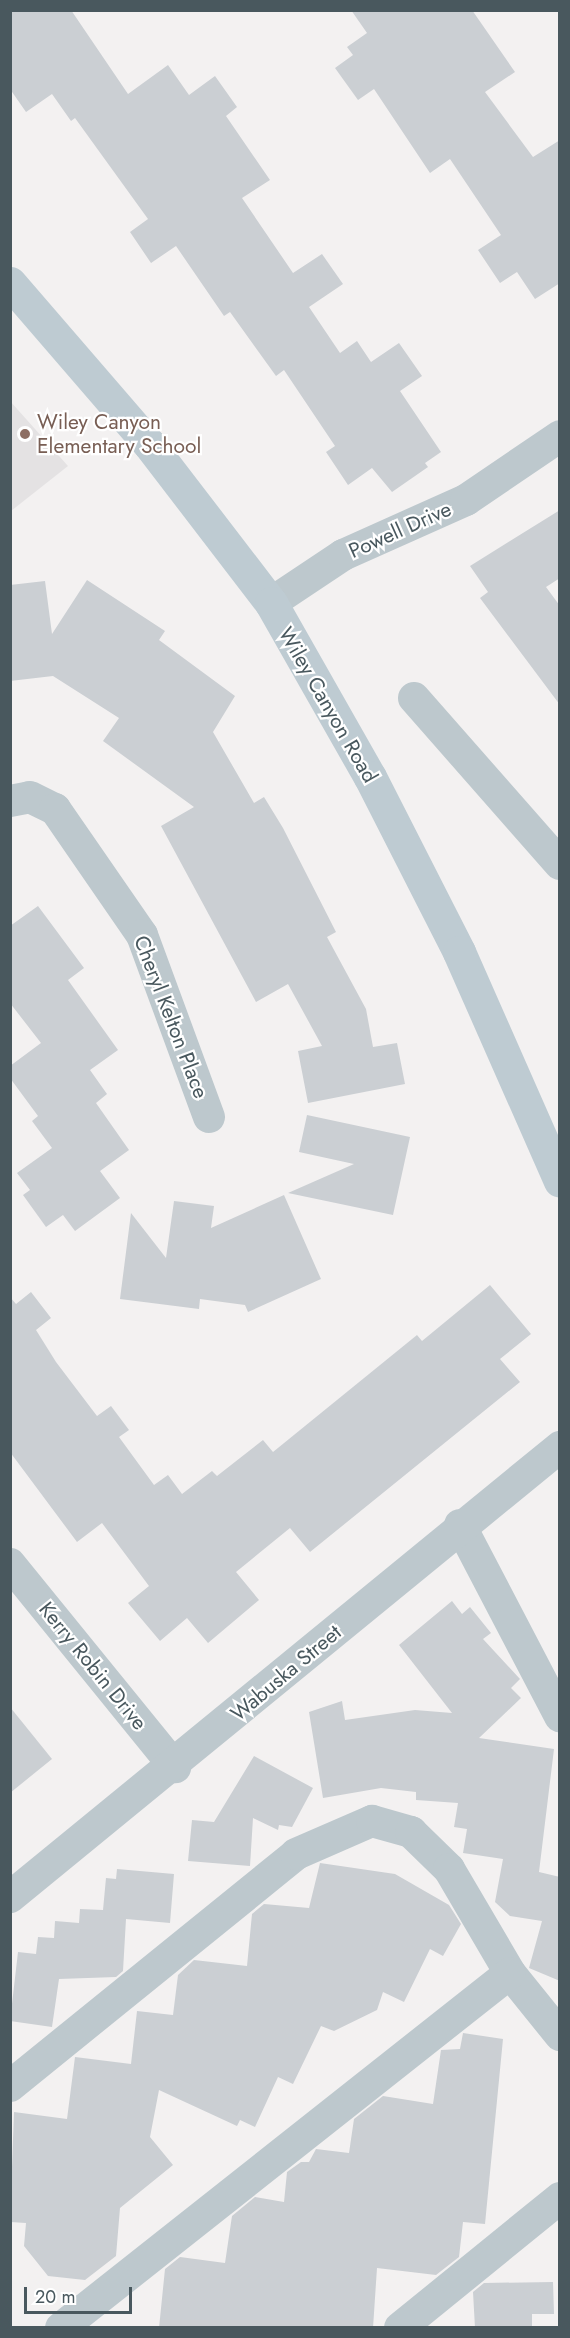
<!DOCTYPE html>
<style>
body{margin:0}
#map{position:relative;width:570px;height:2338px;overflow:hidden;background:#f3f1f1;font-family:Jost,sans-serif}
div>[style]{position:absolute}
.education>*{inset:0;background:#e4e2e3}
.building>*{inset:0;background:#cbcfd3}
.street>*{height:32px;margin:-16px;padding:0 16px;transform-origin:16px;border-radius:16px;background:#bdc8cd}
.secondary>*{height:33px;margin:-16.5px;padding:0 16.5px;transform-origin:16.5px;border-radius:16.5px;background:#becbd2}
.dots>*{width:16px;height:16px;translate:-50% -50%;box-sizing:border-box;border:3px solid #fff;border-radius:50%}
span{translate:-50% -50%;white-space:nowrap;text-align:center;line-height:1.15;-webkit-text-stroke:4.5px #fff;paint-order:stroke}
.education-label{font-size:21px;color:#785e54}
.left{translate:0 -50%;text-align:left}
.street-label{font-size:21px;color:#49585e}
.frame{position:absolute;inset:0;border:12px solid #49585e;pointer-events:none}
.scale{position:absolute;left:24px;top:2287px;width:108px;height:27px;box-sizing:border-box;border:3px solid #49585e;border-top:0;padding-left:8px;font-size:18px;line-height:21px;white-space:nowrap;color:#49585e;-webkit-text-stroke:4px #fff;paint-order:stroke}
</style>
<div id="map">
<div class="education">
<i style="clip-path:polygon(10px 401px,68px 466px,11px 511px,10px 511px)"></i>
</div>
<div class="building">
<i style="clip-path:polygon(10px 10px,71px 10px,128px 94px,168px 65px,189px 95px,215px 76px,237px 107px,226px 116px,270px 180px,242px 198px,293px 273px,322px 254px,343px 284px,309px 307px,340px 353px,357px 341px,371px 362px,399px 343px,422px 376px,400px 391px,441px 452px,425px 463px,428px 467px,392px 492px,372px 468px,348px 485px,326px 452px,335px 446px,284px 370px,276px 376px,230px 312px,224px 316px,176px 246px,151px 263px,130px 232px,148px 219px,75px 118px,71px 121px,52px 94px,26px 112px,10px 89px)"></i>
<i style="clip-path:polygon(351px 10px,472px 10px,515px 72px,485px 92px,533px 157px,560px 140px,560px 283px,535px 299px,517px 272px,500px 283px,478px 250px,501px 235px,450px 159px,430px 173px,374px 89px,358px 100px,335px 68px,353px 55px,347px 47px,367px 33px)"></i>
<i style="clip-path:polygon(560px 510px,560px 578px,546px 587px,560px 606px,560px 705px,480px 598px,488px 592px,470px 566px)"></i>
<i style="clip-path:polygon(87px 580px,165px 631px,159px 640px,235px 696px,213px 732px,254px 803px,264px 797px,283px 828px,336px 932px,327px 937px,366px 1009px,373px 1047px,397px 1043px,405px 1084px,308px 1103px,298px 1051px,322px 1046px,288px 984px,256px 1002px,161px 826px,194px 807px,103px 741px,119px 718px,53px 676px,10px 681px,10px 585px,45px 581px,52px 634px)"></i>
<i style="clip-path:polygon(38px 906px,84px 968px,68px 980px,118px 1050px,90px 1070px,107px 1094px,96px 1103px,129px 1150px,100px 1171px,120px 1198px,75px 1231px,63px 1215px,46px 1227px,23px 1195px,30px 1190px,17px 1173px,52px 1148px,32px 1121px,38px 1116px,10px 1078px,10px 1066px,41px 1043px,10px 1003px,10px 926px)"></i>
<i style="clip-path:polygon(307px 1115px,410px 1137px,393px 1215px,288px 1193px,354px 1164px,299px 1152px)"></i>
<i style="clip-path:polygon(284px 1195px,321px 1279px,248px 1312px,245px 1305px,200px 1299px,199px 1309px,120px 1299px,131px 1213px,166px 1258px,174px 1201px,214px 1206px,211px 1228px)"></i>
<i style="clip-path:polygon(490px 1285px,531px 1334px,500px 1359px,520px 1382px,310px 1552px,290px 1528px,236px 1572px,259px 1600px,208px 1643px,187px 1618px,160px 1641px,128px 1603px,149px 1586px,102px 1523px,77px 1542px,10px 1452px,10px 1297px,16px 1304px,31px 1292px,51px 1318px,36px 1330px,56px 1362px,97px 1416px,111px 1406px,129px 1430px,119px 1437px,154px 1485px,168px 1475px,182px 1494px,212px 1471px,217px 1476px,263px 1440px,273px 1452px,417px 1335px,422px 1341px)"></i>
<i style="clip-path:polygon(452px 1601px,462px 1614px,470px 1607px,491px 1633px,483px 1639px,520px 1679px,511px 1688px,521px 1698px,479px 1738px,554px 1749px,539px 1872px,560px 1877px,560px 1981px,529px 1968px,542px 1921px,510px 1916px,495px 1902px,503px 1859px,463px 1853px,467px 1829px,454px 1827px,458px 1803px,416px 1800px,416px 1792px,381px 1788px,323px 1798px,309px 1712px,342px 1701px,345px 1720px,415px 1710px,452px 1713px,399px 1645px)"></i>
<i style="clip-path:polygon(10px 1707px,52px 1759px,10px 1793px)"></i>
<i style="clip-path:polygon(254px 1756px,313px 1788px,292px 1827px,279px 1825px,278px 1830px,253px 1818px,250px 1866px,188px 1861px,192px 1820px,214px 1822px)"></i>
<i style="clip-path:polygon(320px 1863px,395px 1874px,449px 1905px,461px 1924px,443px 1956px,430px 1949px,404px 2002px,383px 1992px,377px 2010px,334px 2031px,321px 2026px,293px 2084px,278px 2077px,255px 2127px,240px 2120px,237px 2126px,159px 2090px,150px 2137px,173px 2165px,120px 2208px,116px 2256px,85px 2280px,48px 2276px,24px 2246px,26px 2223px,10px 2222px,14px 2112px,67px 2119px,75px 2057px,131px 2064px,137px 2011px,173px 2015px,178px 1975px,194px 1960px,247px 1966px,252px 1914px,264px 1904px,309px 1908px)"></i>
<i style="clip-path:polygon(117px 1869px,174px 1874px,170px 1923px,126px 1919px,123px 1971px,116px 1977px,59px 1979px,52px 2027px,10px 2021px,18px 1952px,36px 1954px,38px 1937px,54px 1938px,55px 1921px,79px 1923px,80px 1909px,103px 1910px,106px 1878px,116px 1879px)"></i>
<i style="clip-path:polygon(463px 2033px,503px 2039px,485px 2224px,463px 2222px,459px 2257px,436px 2275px,377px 2268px,373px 2328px,159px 2328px,165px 2269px,180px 2257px,225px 2263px,232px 2216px,255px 2197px,284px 2202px,287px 2172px,301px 2162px,309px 2162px,316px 2149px,349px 2153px,354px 2119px,383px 2096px,433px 2104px,441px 2050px,460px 2049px)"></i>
<i style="clip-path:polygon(553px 2282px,554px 2314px,532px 2314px,532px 2328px,475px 2328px,473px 2292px,484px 2283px)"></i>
</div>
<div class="street">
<i style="left:271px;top:603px;width:87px;rotate:-33.7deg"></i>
<i style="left:343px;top:555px;width:135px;rotate:-24.1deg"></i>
<i style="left:466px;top:500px;width:114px;rotate:-34.2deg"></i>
<i style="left:414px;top:698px;width:221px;rotate:48.7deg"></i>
<i style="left:10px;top:801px;width:20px;rotate:-11deg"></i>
<i style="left:30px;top:797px;width:28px;rotate:26deg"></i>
<i style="left:55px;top:809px;width:153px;rotate:55.4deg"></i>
<i style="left:142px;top:935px;width:194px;rotate:69.8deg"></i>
<i style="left:460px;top:1525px;width:216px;rotate:62.4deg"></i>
<i style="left:10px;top:1564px;width:262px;rotate:50.9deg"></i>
<i style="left:10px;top:1897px;width:711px;rotate:-39.29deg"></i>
<i style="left:10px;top:2086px;width:368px;rotate:-39deg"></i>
<i style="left:296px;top:1854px;width:83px;rotate:-23.5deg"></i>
<i style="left:372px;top:1821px;width:41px;rotate:15.8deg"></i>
<i style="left:411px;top:1832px;width:53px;rotate:44.2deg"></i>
<i style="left:449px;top:1869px;width:121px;rotate:59.6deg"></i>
<i style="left:510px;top:1973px;width:80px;rotate:51.1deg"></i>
<i style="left:61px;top:2328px;width:572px;rotate:-38.33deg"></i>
<i style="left:400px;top:2328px;width:206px;rotate:-39.1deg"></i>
</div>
<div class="secondary">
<i style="left:10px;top:283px;width:213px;rotate:49.2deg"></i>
<i style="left:149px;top:444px;width:200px;rotate:52.5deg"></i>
<i style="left:271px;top:603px;width:200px;rotate:60.4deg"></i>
<i style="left:370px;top:777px;width:196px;rotate:63deg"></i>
<i style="left:459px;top:952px;width:250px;rotate:66.2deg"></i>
</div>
<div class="dots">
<i style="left:25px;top:434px;background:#8d6e63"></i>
</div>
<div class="education-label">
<span class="left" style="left:37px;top:434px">Wiley Canyon<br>Elementary School</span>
</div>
<div class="street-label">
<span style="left:400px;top:530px;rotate:-24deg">Powell Drive</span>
<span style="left:328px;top:705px;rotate:60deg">Wiley Canyon Road</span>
<span style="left:171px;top:1017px;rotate:69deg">Cheryl Kelton Place</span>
<span style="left:93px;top:1666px;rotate:51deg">Kerry Robin Drive</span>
<span style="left:286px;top:1673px;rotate:-40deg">Wabuska Street</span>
</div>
<div class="frame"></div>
<div class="scale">20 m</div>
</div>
